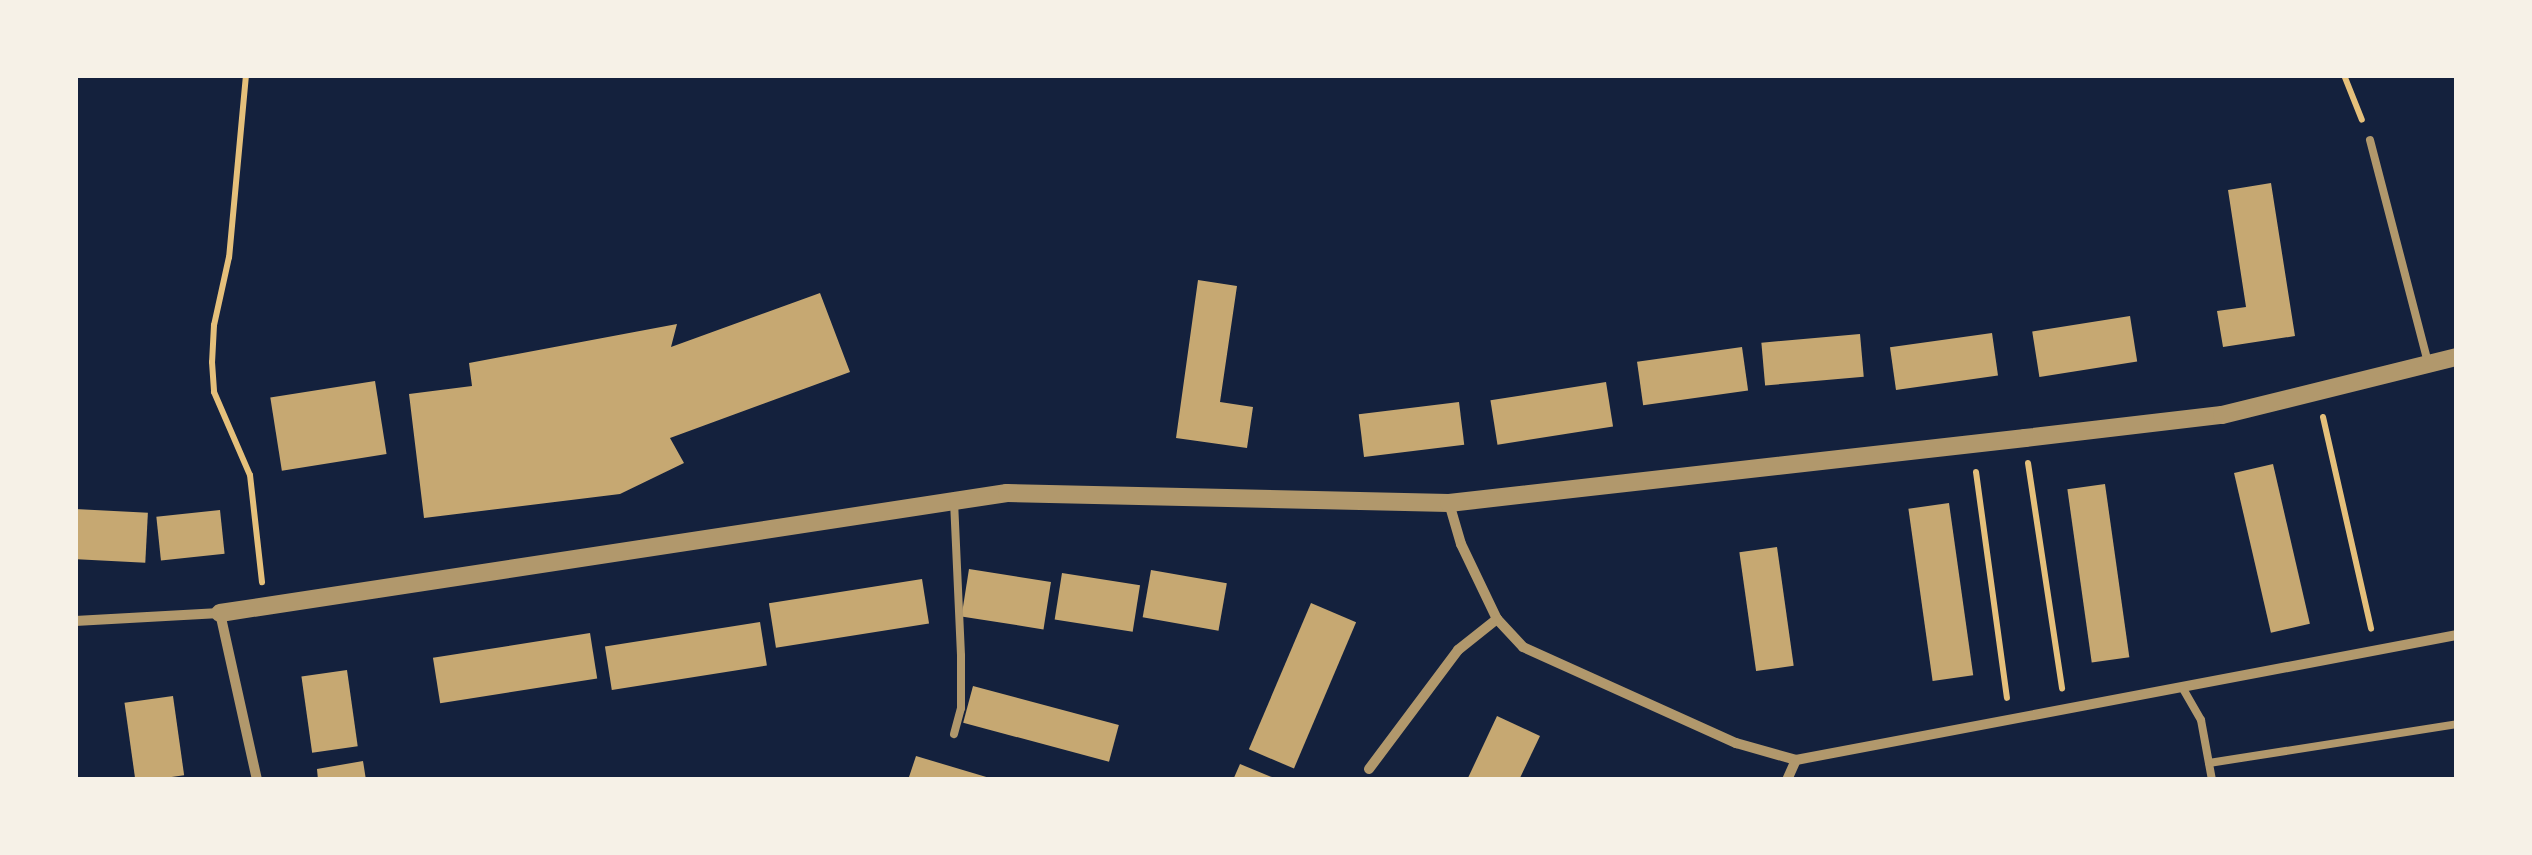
<!DOCTYPE html>
<style>
body{margin:0}
#map{position:relative;width:2532px;height:855px;overflow:hidden;background:#14213d;font-family:"Archivo Narrow",sans-serif}
div>[style]{position:absolute}
.building>*{inset:0;background:#c6a872;transform-origin:0 0}
.path>*{height:6px;margin:-3px;padding:0 3px;transform-origin:3px;border-radius:3px;background:#e5c07b}
.service>*{height:8px;margin:-4px;padding:0 4px;transform-origin:4px;border-radius:4px;background:#b1986c}
.minor>*{height:10px;margin:-5px;padding:0 5px;transform-origin:5px;border-radius:5px;background:#b1986c}
.tertiary>*{height:18px;margin:-9px;padding:0 9px;transform-origin:9px;border-radius:9px;background:#b1986c}
span{translate:-50% -50%;white-space:nowrap;text-align:center;line-height:1.15;-webkit-text-stroke:10px #f6f1e7;paint-order:stroke}
.frame{position:absolute;inset:0;border:78px solid #f6f1e7;pointer-events:none}
</style>
<div id="map">
<div class="building">
<i style="clip-path:polygon(2271px 183px,2295px 336px,2223px 347px,2217px 311px,2246px 307px,2228px 190px)"></i>
<i style="clip-path:polygon(1198px 280px,1237px 286px,1220px 402px,1253px 407px,1247px 448px,1176px 438px)"></i>
<i style="clip-path:polygon(820px 293px,850px 372px,670px 438px,684px 463px,620px 494px,424px 518px,409px 394px,472px 386px,469px 363px,677px 324px,671px 347px)"></i>
<i style="left:2130px;top:316px;width:46px;height:99px;rotate:81deg"></i>
<i style="left:1992px;top:333px;width:43px;height:103px;rotate:82deg"></i>
<i style="left:1860px;top:334px;width:43px;height:99px;rotate:85deg"></i>
<i style="left:1742px;top:347px;width:44px;height:106px;rotate:82deg"></i>
<i style="left:375px;top:381px;width:74px;height:106px;rotate:81deg"></i>
<i style="left:1606px;top:382px;width:45px;height:117px;rotate:81deg"></i>
<i style="left:1459px;top:402px;width:43px;height:101px;rotate:83deg"></i>
<i style="left:2273px;top:464px;width:164px;height:40px;rotate:77deg"></i>
<i style="left:2105px;top:484px;width:175px;height:38px;rotate:82deg"></i>
<i style="left:1949px;top:503px;width:174px;height:41px;rotate:82deg"></i>
<i style="left:75px;top:509px;width:73px;height:50px;rotate:3deg"></i>
<i style="left:220px;top:510px;width:44px;height:64px;rotate:84deg"></i>
<i style="left:1777px;top:547px;width:120px;height:38px;rotate:82deg"></i>
<i style="left:969px;top:569px;width:83px;height:48px;rotate:9deg"></i>
<i style="left:1151px;top:570px;width:77px;height:48px;rotate:10deg"></i>
<i style="left:1062px;top:573px;width:79px;height:47px;rotate:9deg"></i>
<i style="left:922px;top:579px;width:45px;height:155px;rotate:81deg"></i>
<i style="left:1311px;top:603px;width:49px;height:159px;rotate:23deg"></i>
<i style="left:760px;top:622px;width:44px;height:157px;rotate:81deg"></i>
<i style="left:590px;top:633px;width:46px;height:159px;rotate:81deg"></i>
<i style="left:347px;top:670px;width:77px;height:46px;rotate:82deg"></i>
<i style="left:973px;top:686px;width:151px;height:38px;rotate:15deg"></i>
<i style="left:173px;top:696px;width:80px;height:49px;rotate:82deg"></i>
<i style="clip-path:polygon(1497px 716px,1540px 736px,1519px 780px,1467px 780px)"></i>
<i style="clip-path:polygon(916px 756px,993px 779px,992px 780px,908px 780px)"></i>
<i style="clip-path:polygon(363px 761px,366px 780px,318px 780px,317px 769px)"></i>
<i style="clip-path:polygon(1240px 764px,1279px 780px,1233px 780px)"></i>
</div>
<div class="path">
<i style="left:246px;top:75px;width:183px;rotate:95.3deg"></i>
<i style="left:229px;top:257px;width:70px;rotate:102.4deg"></i>
<i style="left:214px;top:325px;width:37px;rotate:93deg"></i>
<i style="left:212px;top:362px;width:30px;rotate:86deg"></i>
<i style="left:214px;top:392px;width:90px;rotate:66.6deg"></i>
<i style="left:250px;top:475px;width:108px;rotate:83.6deg"></i>
<i style="left:2344px;top:75px;width:48px;rotate:68.2deg"></i>
<i style="left:2323px;top:417px;width:217px;rotate:77.2deg"></i>
<i style="left:2028px;top:463px;width:228px;rotate:81.4deg"></i>
<i style="left:1976px;top:472px;width:228px;rotate:82.2deg"></i>
</div>
<div class="service">
<i style="left:2370px;top:140px;width:229px;rotate:75.4deg"></i>
<i style="left:954px;top:501px;width:155px;rotate:87.4deg"></i>
<i style="left:961px;top:656px;width:52px;rotate:90deg"></i>
<i style="left:961px;top:708px;width:27px;rotate:105deg"></i>
<i style="left:2182px;top:687px;width:38px;rotate:60deg"></i>
<i style="left:2201px;top:720px;width:61px;rotate:79.6deg"></i>
<i style="left:2209px;top:763px;width:251px;rotate:-8.9deg"></i>
</div>
<div class="minor">
<i style="left:1449px;top:503px;width:43px;rotate:73.7deg"></i>
<i style="left:1461px;top:544px;width:83px;rotate:64.4deg"></i>
<i style="left:1497px;top:619px;width:38px;rotate:47deg"></i>
<i style="left:1523px;top:647px;width:234px;rotate:24.3deg"></i>
<i style="left:1736px;top:743px;width:62px;rotate:15.8deg"></i>
<i style="left:1796px;top:760px;width:673px;rotate:-10.71deg"></i>
<i style="left:75px;top:621px;width:145px;rotate:-3.2deg"></i>
<i style="left:220px;top:613px;width:171px;rotate:77.5deg"></i>
<i style="left:1369px;top:769px;width:149px;rotate:-53.2deg"></i>
<i style="left:1458px;top:650px;width:50px;rotate:-38.5deg"></i>
<i style="left:1787px;top:780px;width:22px;rotate:-66deg"></i>
</div>
<div class="tertiary">
<i style="left:220px;top:613px;width:796px;rotate:-8.67deg"></i>
<i style="left:1007px;top:493px;width:442px;rotate:1.3deg"></i>
<i style="left:1449px;top:503px;width:580px;rotate:-6.44deg"></i>
<i style="left:2025px;top:438px;width:198px;rotate:-6.7deg"></i>
<i style="left:2222px;top:415px;width:242px;rotate:-13.9deg"></i>
</div>
<div class="frame"></div>
</div>
